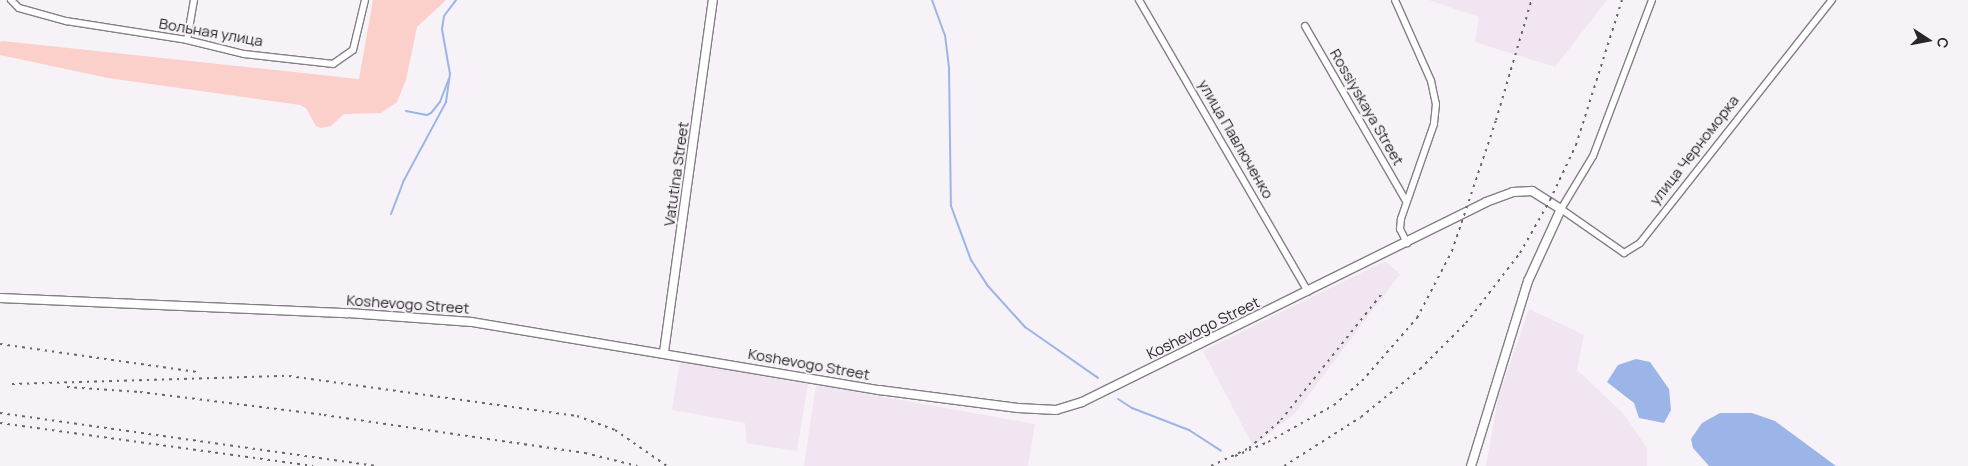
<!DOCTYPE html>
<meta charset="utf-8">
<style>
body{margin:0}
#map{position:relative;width:1968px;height:466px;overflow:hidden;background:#f7f2f7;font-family:Manrope,sans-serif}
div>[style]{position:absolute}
.built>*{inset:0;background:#f0e5f0}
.green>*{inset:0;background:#fbd0cb}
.water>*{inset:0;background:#9bb5e9}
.stream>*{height:2px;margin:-1px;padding:0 1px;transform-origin:1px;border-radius:1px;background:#9bb5e9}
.roads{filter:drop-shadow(1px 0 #837f84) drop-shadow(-1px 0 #837f84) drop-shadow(0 1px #837f84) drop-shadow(0 -1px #837f84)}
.minor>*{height:6px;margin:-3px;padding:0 3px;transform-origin:3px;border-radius:3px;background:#fff}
.tertiary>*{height:8px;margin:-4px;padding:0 4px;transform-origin:4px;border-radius:4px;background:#fff}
.rail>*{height:2px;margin-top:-1px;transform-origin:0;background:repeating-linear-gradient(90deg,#686568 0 2.5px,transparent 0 7.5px)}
span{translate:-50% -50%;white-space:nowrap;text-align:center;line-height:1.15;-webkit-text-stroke:4px #f7f2f7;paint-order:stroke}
.street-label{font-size:15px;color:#282628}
.north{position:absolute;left:1903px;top:15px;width:50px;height:50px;-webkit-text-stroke:4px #f7f2f7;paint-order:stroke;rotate:101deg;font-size:14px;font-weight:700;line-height:20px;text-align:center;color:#282628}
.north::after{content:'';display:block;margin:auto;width:18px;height:22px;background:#282628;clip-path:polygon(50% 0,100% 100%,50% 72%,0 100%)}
</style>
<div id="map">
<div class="built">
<i style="clip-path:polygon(1429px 0,1607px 0,1555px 67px,1475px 42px,1479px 17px)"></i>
<i style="clip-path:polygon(1385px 261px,1400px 274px,1295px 413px,1253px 446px,1203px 351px)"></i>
<i style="clip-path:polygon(1529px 309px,1584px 335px,1577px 370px,1623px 413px,1647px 448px,1647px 466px,1486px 466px,1498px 398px)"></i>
<i style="clip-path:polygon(680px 362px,808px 384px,797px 451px,747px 443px,745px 423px,672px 410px)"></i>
<i style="clip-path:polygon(816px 385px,1035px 424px,1028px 466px,804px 466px)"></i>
</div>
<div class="green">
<i style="clip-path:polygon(373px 0,446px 0,417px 27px,406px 80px,397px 102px,381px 113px,344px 114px,331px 126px,321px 128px,316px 126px,306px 108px,300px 105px,108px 78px,0 55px,0 42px,3px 41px,359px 79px)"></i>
</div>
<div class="water">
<i style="clip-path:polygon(1636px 359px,1650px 362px,1669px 389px,1671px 410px,1664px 423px,1639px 418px,1634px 403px,1607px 382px,1618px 365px)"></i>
<i style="clip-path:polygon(1720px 413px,1752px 413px,1775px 421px,1836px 466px,1709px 466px,1693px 448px,1691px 439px,1702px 423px)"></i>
</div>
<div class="stream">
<i style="left:932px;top:0;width:37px;rotate:70deg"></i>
<i style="left:945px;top:35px;width:34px;rotate:83deg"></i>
<i style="left:949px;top:69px;width:137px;rotate:89.2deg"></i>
<i style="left:951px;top:206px;width:58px;rotate:69.7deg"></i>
<i style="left:971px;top:260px;width:30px;rotate:57deg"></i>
<i style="left:987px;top:285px;width:57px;rotate:47.9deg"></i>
<i style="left:1025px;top:327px;width:89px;rotate:34.9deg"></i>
<i style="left:450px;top:74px;width:46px;rotate:-100.1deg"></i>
<i style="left:442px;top:29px;width:13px;rotate:-81deg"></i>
<i style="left:444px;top:16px;width:20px;rotate:-53deg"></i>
<i style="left:406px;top:111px;width:21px;rotate:11deg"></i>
<i style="left:427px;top:115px;width:4px;rotate:-27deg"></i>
<i style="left:431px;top:113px;width:14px;rotate:-51deg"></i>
<i style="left:440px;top:102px;width:25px;rotate:-69deg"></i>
<i style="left:391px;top:214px;width:34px;rotate:-69deg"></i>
<i style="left:403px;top:182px;width:91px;rotate:-61.7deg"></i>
<i style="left:446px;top:102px;width:28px;rotate:-82deg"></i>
<i style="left:1118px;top:399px;width:17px;rotate:33deg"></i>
<i style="left:1132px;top:408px;width:61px;rotate:21.1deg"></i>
<i style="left:1189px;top:430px;width:38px;rotate:33deg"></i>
</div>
<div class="roads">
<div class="minor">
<i style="left:11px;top:0;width:11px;rotate:45deg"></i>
<i style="left:19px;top:8px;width:49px;rotate:15.5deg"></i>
<i style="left:66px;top:21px;width:122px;rotate:8.9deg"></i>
<i style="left:187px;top:40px;width:59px;rotate:13.8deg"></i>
<i style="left:244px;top:54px;width:90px;rotate:6.4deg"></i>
<i style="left:333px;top:64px;width:24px;rotate:-35deg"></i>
<i style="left:353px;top:50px;width:51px;rotate:-76.5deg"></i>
<i style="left:1139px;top:0;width:337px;rotate:59.9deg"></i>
<i style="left:1395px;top:0;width:89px;rotate:66deg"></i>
<i style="left:1431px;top:81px;width:24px;rotate:78deg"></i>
<i style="left:1436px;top:104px;width:20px;rotate:96deg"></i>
<i style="left:1434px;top:124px;width:101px;rotate:109.2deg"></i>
<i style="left:1401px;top:219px;width:10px;rotate:96deg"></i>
<i style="left:1400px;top:229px;width:16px;rotate:63deg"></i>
<i style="left:1652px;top:0;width:167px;rotate:110.7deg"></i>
<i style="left:1593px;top:156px;width:62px;rotate:121.1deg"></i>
<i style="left:1561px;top:209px;width:77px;rotate:34.9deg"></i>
<i style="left:1624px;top:253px;width:19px;rotate:-32deg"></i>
<i style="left:1640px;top:243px;width:310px;rotate:-51.7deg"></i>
<i style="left:1305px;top:26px;width:202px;rotate:60deg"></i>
<i style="left:187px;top:40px;width:41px;rotate:-80.1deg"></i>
</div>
<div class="tertiary">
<i style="left:0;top:298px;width:348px;rotate:2.5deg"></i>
<i style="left:348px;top:313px;width:124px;rotate:4.2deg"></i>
<i style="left:472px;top:322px;width:413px;rotate:9.5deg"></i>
<i style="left:879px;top:390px;width:140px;rotate:7.4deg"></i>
<i style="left:1018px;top:408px;width:38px;rotate:3deg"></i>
<i style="left:1056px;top:410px;width:27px;rotate:-17deg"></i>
<i style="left:1082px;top:402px;width:451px;rotate:-26.3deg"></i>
<i style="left:1486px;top:202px;width:29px;rotate:-20deg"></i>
<i style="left:1513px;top:192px;width:19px;rotate:-3deg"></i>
<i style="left:1532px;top:191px;width:34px;rotate:32deg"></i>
<i style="left:1561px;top:209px;width:79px;rotate:114.6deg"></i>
<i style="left:1528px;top:281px;width:194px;rotate:107.1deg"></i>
<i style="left:664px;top:352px;width:355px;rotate:-82.1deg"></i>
</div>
</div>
<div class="rail">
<i style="left:0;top:344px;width:199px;rotate:8.1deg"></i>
<i style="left:12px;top:384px;width:277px;rotate:-1.7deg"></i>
<i style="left:289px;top:376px;width:291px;rotate:7.9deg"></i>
<i style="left:577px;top:416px;width:40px;rotate:20.2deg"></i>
<i style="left:615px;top:430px;width:63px;rotate:34.7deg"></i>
<i style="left:67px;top:387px;width:73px;rotate:3.9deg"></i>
<i style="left:140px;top:392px;width:185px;rotate:7.1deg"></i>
<i style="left:324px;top:415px;width:264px;rotate:8.3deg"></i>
<i style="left:585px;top:453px;width:54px;rotate:14deg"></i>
<i style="left:0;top:413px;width:380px;rotate:8deg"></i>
<i style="left:0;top:423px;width:316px;rotate:7.8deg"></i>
<i style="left:1235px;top:456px;width:36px;rotate:-23deg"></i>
<i style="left:1268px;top:442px;width:76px;rotate:-29.3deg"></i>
<i style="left:1334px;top:405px;width:37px;rotate:-41deg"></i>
<i style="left:1362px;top:381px;width:84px;rotate:-48.9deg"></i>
<i style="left:1417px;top:318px;width:76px;rotate:-62.4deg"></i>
<i style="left:1452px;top:251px;width:138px;rotate:-71.4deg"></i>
<i style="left:1496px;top:120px;width:123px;rotate:-73.5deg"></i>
<i style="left:1211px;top:466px;width:42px;rotate:-25.3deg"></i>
<i style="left:1249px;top:448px;width:43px;rotate:-41.2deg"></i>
<i style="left:1281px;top:420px;width:164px;rotate:-51.4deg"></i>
<i style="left:1284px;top:466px;width:91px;rotate:-32.5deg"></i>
<i style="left:1361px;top:417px;width:76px;rotate:-39.1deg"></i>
<i style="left:1420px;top:369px;width:65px;rotate:-45deg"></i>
<i style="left:1466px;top:323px;width:88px;rotate:-52.4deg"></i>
<i style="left:1520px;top:253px;width:61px;rotate:-60.5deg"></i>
<i style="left:1550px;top:200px;width:61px;rotate:-64.7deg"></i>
<i style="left:1576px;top:145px;width:152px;rotate:-72.4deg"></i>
</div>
<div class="street-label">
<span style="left:211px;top:32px;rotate:10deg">Вольная улица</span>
<span style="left:1367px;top:107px;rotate:60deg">Rossiyskaya Street</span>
<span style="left:1236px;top:139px;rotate:60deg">улица Павлюченко</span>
<span style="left:1694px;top:150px;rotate:-52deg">улица Черноморка</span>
<span style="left:676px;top:174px;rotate:-82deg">Vatutina Street</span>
<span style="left:408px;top:304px;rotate:4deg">Koshevogo Street</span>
<span style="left:1203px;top:328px;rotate:-26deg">Koshevogo Street</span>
<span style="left:809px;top:364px;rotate:10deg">Koshevogo Street</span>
</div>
<div class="north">С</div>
</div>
